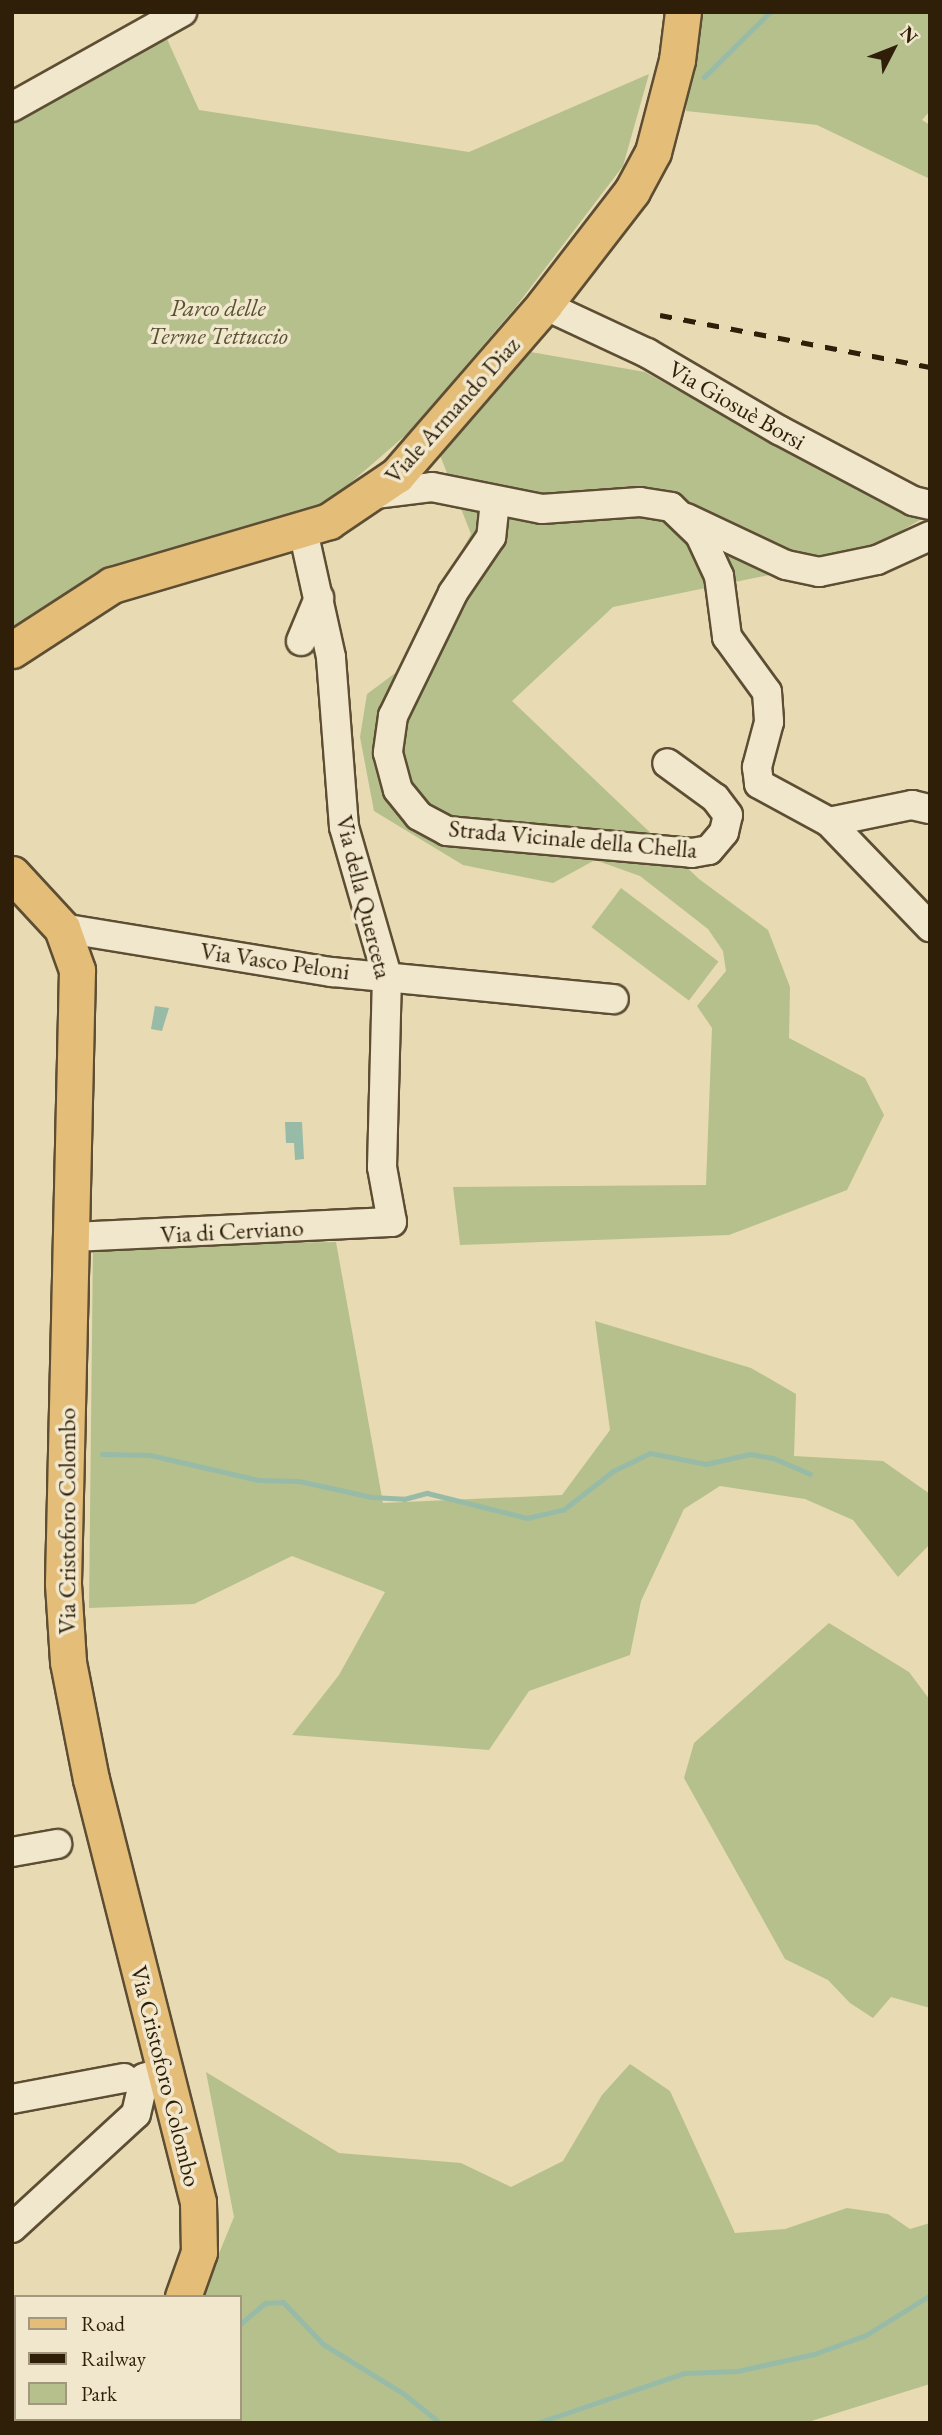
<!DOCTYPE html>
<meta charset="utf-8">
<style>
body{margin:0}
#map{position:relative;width:942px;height:2435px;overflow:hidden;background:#e8dab2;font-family:"EB Garamond",serif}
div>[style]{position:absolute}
.green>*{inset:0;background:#b5c08d;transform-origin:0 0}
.water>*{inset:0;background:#98bba7}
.stream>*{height:5px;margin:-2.5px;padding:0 2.5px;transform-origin:2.5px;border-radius:2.5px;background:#98bba7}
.roads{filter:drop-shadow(2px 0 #5d4e33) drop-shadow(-2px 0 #5d4e33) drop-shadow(0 2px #5d4e33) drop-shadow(0 -2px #5d4e33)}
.minor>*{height:28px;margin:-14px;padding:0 14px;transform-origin:14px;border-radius:14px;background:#f0e7cd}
.major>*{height:35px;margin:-17.5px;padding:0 17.5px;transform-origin:17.5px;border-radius:17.5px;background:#e4bd79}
.rail>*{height:5px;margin-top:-2.5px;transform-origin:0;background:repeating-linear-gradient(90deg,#2f1f09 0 12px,transparent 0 24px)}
span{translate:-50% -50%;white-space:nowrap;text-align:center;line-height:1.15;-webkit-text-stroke:7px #f0e7cd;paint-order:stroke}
.park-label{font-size:24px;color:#574f31;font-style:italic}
.street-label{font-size:24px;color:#2f1f09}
.frame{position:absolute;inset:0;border:14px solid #2f1f09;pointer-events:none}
.legend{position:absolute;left:14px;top:2295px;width:228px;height:126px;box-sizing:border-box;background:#f0e7cd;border:2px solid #a3977f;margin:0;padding:9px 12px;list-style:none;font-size:21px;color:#2f1f09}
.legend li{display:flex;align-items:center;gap:14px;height:35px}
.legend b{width:35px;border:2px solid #a3977f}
.north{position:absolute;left:858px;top:14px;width:70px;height:70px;-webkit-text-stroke:5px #f0e7cd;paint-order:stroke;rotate:48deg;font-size:19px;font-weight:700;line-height:28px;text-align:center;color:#2f1f09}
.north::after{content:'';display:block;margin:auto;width:24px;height:32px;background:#2f1f09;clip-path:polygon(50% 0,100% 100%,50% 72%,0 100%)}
</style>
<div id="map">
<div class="green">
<i style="clip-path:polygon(695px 12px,930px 12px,930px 111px,922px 120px,930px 125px,930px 179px,817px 125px,686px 111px)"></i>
<i style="clip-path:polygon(167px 39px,199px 110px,469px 152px,649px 74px,623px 166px,515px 308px,408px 433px,325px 505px,12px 633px,12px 121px)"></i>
<i style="clip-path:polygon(525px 351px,645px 372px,802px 459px,930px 514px,857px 557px,613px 607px,512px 701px,699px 879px,768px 930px,790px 987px,789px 1038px,865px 1078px,884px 1115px,847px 1190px,729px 1235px,460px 1245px,453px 1187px,706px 1185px,712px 1028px,697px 1006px,726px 971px,723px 951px,708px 929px,640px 876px,595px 860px,553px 883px,463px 865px,374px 811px,360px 737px,367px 694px,398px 671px,471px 534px,436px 445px)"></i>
<i style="left:621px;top:888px;width:122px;height:49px;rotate:37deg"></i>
<i style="clip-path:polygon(336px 1242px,383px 1503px,562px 1495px,610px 1430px,595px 1321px,751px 1368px,796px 1394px,794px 1456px,883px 1461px,930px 1494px,930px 1544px,898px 1577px,853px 1520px,805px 1499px,720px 1486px,684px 1509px,641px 1601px,630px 1655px,529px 1691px,489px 1750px,292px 1735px,339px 1675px,385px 1592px,292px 1556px,194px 1604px,89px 1608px,93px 1246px)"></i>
<i style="clip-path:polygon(829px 1623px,909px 1672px,930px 1700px,930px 2008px,891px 1997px,873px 2018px,850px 2003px,828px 1980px,785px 1959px,684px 1778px,694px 1743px)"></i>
<i style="clip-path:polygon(630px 2064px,670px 2091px,735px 2233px,785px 2229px,847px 2208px,888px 2214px,910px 2229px,930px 2223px,930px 2384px,805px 2423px,162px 2423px,161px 2419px,240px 2419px,240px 2297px,201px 2297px,234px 2217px,206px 2072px,339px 2153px,461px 2163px,511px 2187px,563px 2161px,602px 2095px)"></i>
</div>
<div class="water">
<i style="clip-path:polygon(155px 1006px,169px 1008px,162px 1031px,151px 1029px)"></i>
<i style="clip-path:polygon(285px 1122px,302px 1122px,304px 1159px,295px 1160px,294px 1143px,286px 1143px)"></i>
</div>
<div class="stream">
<i style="left:704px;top:77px;width:93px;rotate:-44.6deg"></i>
<i style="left:102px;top:1454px;width:48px;rotate:1.2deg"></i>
<i style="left:150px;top:1455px;width:111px;rotate:13deg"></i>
<i style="left:258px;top:1480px;width:41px;rotate:1.4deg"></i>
<i style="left:299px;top:1481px;width:74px;rotate:12.5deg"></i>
<i style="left:371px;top:1497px;width:33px;rotate:3deg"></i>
<i style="left:404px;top:1499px;width:24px;rotate:-15deg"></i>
<i style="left:427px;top:1493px;width:103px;rotate:14deg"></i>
<i style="left:527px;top:1518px;width:37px;rotate:-13deg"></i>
<i style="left:563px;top:1510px;width:63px;rotate:-38deg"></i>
<i style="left:613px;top:1471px;width:41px;rotate:-25.9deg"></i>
<i style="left:650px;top:1453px;width:57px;rotate:11.1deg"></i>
<i style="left:706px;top:1464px;width:45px;rotate:-12.8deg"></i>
<i style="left:750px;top:1454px;width:23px;rotate:10deg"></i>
<i style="left:773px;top:1458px;width:40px;rotate:23.4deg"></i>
<i style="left:240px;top:2324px;width:33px;rotate:-40deg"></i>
<i style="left:265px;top:2303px;width:18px;rotate:-3deg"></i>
<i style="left:283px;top:2302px;width:58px;rotate:46.4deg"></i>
<i style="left:323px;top:2344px;width:95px;rotate:31.7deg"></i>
<i style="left:404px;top:2394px;width:46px;rotate:38.9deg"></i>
<i style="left:537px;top:2423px;width:155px;rotate:-18.8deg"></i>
<i style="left:684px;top:2373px;width:53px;rotate:-2.2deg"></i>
<i style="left:737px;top:2371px;width:79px;rotate:-12.4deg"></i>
<i style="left:814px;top:2354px;width:55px;rotate:-20.1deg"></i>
<i style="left:866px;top:2335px;width:75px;rotate:-32deg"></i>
</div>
<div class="roads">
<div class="minor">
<i style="left:12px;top:107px;width:195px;rotate:-29.2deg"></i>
<i style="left:544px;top:305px;width:114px;rotate:25deg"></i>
<i style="left:647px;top:353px;width:153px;rotate:30.3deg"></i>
<i style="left:779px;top:430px;width:152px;rotate:27.9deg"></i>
<i style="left:913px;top:501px;width:17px;rotate:13deg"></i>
<i style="left:375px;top:494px;width:57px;rotate:-7deg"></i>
<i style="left:432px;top:487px;width:112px;rotate:11.3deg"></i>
<i style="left:542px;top:509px;width:98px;rotate:-4.1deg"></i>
<i style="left:640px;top:502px;width:31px;rotate:9deg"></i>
<i style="left:671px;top:507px;width:40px;rotate:44deg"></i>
<i style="left:700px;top:535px;width:45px;rotate:65.1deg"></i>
<i style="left:719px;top:576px;width:62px;rotate:82.5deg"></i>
<i style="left:727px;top:637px;width:68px;rotate:54deg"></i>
<i style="left:767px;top:692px;width:30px;rotate:86deg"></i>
<i style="left:769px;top:722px;width:47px;rotate:104.9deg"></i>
<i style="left:757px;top:767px;width:17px;rotate:83deg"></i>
<i style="left:759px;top:784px;width:80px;rotate:28.5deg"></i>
<i style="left:829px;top:822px;width:85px;rotate:-11.6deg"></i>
<i style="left:912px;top:805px;width:18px;rotate:13deg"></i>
<i style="left:495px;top:501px;width:36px;rotate:96deg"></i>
<i style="left:491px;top:537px;width:68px;rotate:124.2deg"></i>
<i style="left:453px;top:593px;width:137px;rotate:116deg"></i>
<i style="left:393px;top:716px;width:37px;rotate:98deg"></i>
<i style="left:388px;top:753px;width:38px;rotate:75deg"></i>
<i style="left:398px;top:790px;width:33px;rotate:51deg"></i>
<i style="left:419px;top:816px;width:32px;rotate:28deg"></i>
<i style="left:447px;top:831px;width:246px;rotate:5.1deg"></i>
<i style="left:692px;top:853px;width:17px;rotate:-10deg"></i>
<i style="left:709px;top:850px;width:23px;rotate:-50deg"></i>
<i style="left:724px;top:832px;width:17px;rotate:-77deg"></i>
<i style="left:728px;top:815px;width:21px;rotate:-127deg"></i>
<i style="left:715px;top:798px;width:59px;rotate:-143.9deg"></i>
<i style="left:686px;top:518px;width:110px;rotate:25.2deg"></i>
<i style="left:786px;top:565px;width:34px;rotate:12deg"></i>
<i style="left:819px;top:572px;width:59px;rotate:-11.7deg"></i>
<i style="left:877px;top:560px;width:58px;rotate:-24.4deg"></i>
<i style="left:301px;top:641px;width:47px;rotate:-67.3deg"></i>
<i style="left:829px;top:822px;width:146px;rotate:46.1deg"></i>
<i style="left:62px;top:928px;width:274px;rotate:9.3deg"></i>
<i style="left:332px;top:972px;width:283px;rotate:5.5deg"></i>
<i style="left:71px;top:1237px;width:321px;rotate:-2.7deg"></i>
<i style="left:392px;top:1222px;width:56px;rotate:-100.3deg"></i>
<i style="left:382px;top:1167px;width:191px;rotate:-88.5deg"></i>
<i style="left:387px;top:976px;width:155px;rotate:-106.1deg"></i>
<i style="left:344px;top:827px;width:170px;rotate:-94.4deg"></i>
<i style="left:331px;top:657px;width:129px;rotate:-102.5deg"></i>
<i style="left:12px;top:1852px;width:46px;rotate:-10.1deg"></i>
<i style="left:12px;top:2099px;width:114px;rotate:-10.6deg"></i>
<i style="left:12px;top:2228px;width:168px;rotate:-42.6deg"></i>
<i style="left:136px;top:2114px;width:37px;rotate:-77deg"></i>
<i style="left:144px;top:2078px;width:21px;rotate:-19deg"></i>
</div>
<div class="major">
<i style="left:12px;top:650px;width:119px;rotate:-33deg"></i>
<i style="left:112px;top:585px;width:226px;rotate:-16.4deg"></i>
<i style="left:329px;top:521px;width:82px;rotate:-34.1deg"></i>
<i style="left:397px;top:475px;width:225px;rotate:-49.1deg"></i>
<i style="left:544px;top:305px;width:144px;rotate:-52.3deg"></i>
<i style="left:632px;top:191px;width:44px;rotate:-61.7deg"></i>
<i style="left:653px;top:152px;width:95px;rotate:-75.4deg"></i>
<i style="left:677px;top:60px;width:48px;rotate:-82.9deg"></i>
<i style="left:12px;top:874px;width:74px;rotate:47.2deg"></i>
<i style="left:62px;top:928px;width:45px;rotate:70.3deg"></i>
<i style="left:77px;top:970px;width:614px;rotate:91.31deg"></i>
<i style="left:63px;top:1584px;width:78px;rotate:86.3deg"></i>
<i style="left:68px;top:1662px;width:119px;rotate:78.9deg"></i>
<i style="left:91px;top:1779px;width:436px;rotate:75.8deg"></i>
<i style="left:198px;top:2202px;width:50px;rotate:88.9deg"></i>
<i style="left:199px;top:2252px;width:48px;rotate:109.6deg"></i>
<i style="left:12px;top:2399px;width:4px;rotate:-14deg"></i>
</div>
</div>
<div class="rail">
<i style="left:660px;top:315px;width:275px;rotate:10.9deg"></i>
</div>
<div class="park-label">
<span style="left:218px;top:322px">Parco delle<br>Terme Tettuccio</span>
</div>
<div class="street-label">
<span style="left:737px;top:405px;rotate:30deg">Via Giosuè Borsi</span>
<span style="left:452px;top:410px;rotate:-48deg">Viale Armando Diaz</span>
<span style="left:573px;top:839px;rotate:5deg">Strada Vicinale della Chella</span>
<span style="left:364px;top:897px;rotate:76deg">Via della Querceta</span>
<span style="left:275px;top:961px;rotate:8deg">Via Vasco Peloni</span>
<span style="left:232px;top:1231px;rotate:-3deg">Via di Cerviano</span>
<span style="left:67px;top:1521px;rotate:-90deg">Via Cristoforo Colombo</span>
<span style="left:166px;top:2076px;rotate:76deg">Via Cristoforo Colombo</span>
</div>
<div class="frame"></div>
<ul class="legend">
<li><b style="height:9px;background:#e4bd79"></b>Road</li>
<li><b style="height:9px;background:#2f1f09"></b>Railway</li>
<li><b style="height:19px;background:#b5c08d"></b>Park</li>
</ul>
<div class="north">N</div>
</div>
